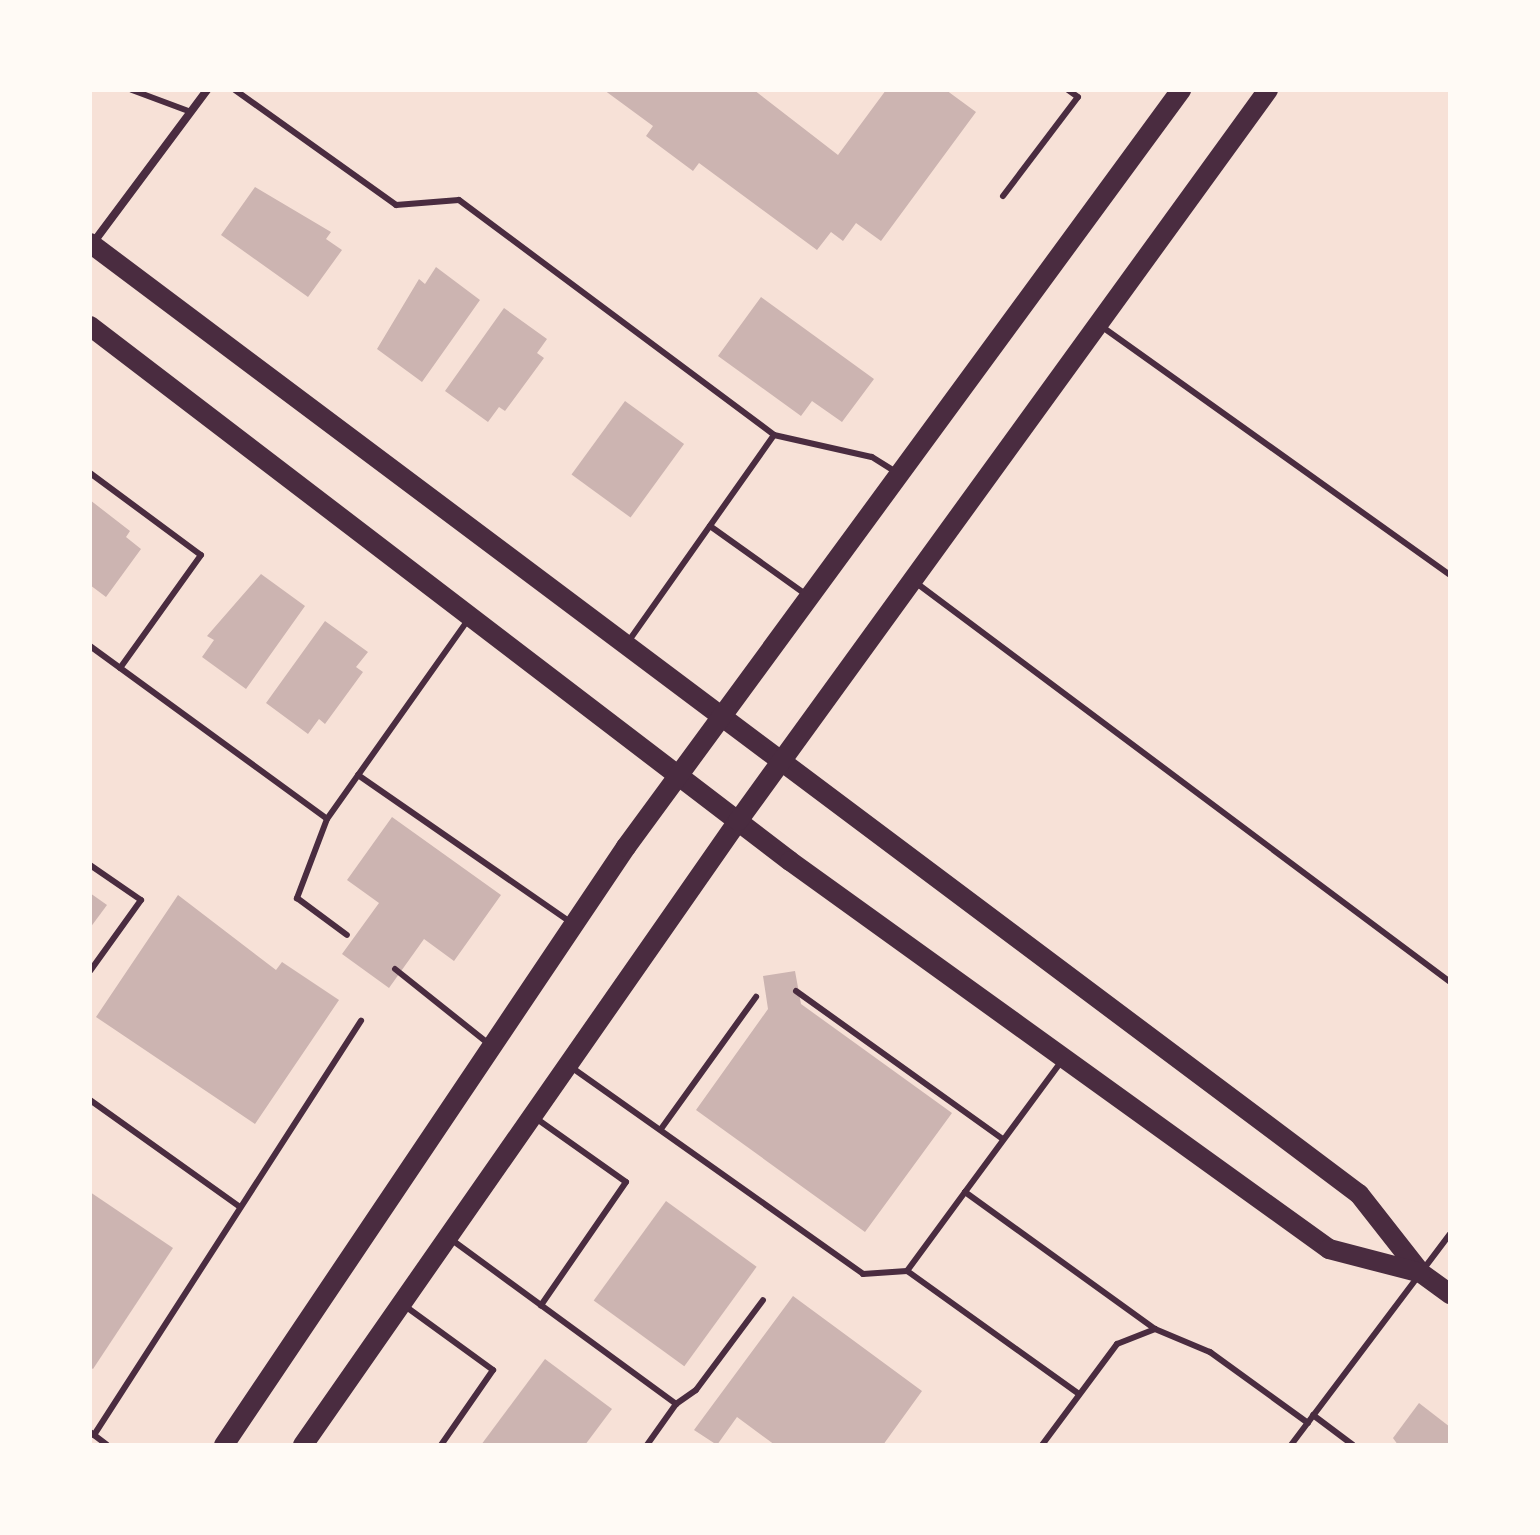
<!DOCTYPE html>
<style>
body{margin:0}
#map{position:relative;width:1540px;height:1535px;overflow:hidden;background:#f7e1d7;font-family:"Titillium Web",sans-serif}
div>[style]{position:absolute}
.building>*{inset:0;background:#ccb4b1;transform-origin:0 0}
.service>*{height:6px;margin:-3px;padding:0 3px;transform-origin:3px;border-radius:3px;background:#4a2c40}
.minor>*{height:8px;margin:-4px;padding:0 4px;transform-origin:4px;border-radius:4px;background:#4a2c40}
.primary>*{height:20px;margin:-10px;padding:0 10px;transform-origin:10px;border-radius:10px;background:#4a2c40}
span{translate:-50% -50%;white-space:nowrap;text-align:center;line-height:1.15;-webkit-text-stroke:6px #fffaf5;paint-order:stroke}
.frame{position:absolute;inset:0;border:92px solid #fffaf5;pointer-events:none}
</style>
<div id="map">
<div class="building">
<i style="clip-path:polygon(604px 90px,754px 90px,838px 155px,886px 90px,946px 90px,976px 112px,881px 241px,856px 223px,843px 241px,831px 232px,817px 250px,699px 163px,693px 171px,646px 136px,653px 126px)"></i>
<i style="clip-path:polygon(255px 187px,331px 232px,326px 239px,342px 250px,308px 297px,221px 235px)"></i>
<i style="clip-path:polygon(436px 267px,480px 300px,422px 382px,377px 349px,419px 279px,425px 284px)"></i>
<i style="clip-path:polygon(761px 297px,874px 379px,842px 422px,812px 401px,801px 416px,718px 356px)"></i>
<i style="clip-path:polygon(504px 308px,547px 339px,537px 353px,544px 358px,505px 411px,499px 407px,488px 422px,445px 391px)"></i>
<i style="left:625px;top:401px;width:73px;height:91px;rotate:36deg"></i>
<i style="clip-path:polygon(90px 500px,130px 531px,126px 537px,141px 549px,106px 597px,90px 585px)"></i>
<i style="clip-path:polygon(261px 574px,305px 606px,246px 689px,202px 657px,214px 640px,207px 636px)"></i>
<i style="clip-path:polygon(325px 621px,368px 652px,356px 667px,363px 672px,325px 724px,319px 719px,308px 734px,266px 703px)"></i>
<i style="clip-path:polygon(392px 817px,501px 895px,454px 961px,424px 939px,389px 988px,342px 954px,379px 903px,347px 880px)"></i>
<i style="clip-path:polygon(90px 893px,107px 905px,90px 928px)"></i>
<i style="clip-path:polygon(178px 895px,276px 970px,282px 962px,339px 1000px,255px 1124px,96px 1017px)"></i>
<i style="clip-path:polygon(795px 971px,801px 1004px,952px 1113px,865px 1232px,696px 1110px,768px 1009px,763px 976px)"></i>
<i style="clip-path:polygon(90px 1192px,173px 1248px,93px 1369px,90px 1367px)"></i>
<i style="left:666px;top:1201px;width:112px;height:123px;rotate:36deg"></i>
<i style="clip-path:polygon(793px 1296px,922px 1391px,883px 1445px,775px 1445px,737px 1417px,717px 1445px,694px 1430px)"></i>
<i style="clip-path:polygon(545px 1359px,612px 1409px,585px 1445px,481px 1445px)"></i>
<i style="clip-path:polygon(1419px 1403px,1450px 1427px,1450px 1445px,1398px 1445px,1393px 1438px)"></i>
</div>
<div class="service">
<i style="left:132px;top:90px;width:63px;rotate:20.4deg"></i>
<i style="left:235px;top:90px;width:198px;rotate:35.5deg"></i>
<i style="left:396px;top:205px;width:63px;rotate:-4.5deg"></i>
<i style="left:459px;top:200px;width:393px;rotate:36.7deg"></i>
<i style="left:774px;top:435px;width:253px;rotate:125.2deg"></i>
<i style="left:1003px;top:196px;width:124px;rotate:-52.9deg"></i>
<i style="left:1078px;top:97px;width:12px;rotate:-145deg"></i>
<i style="left:1101px;top:326px;width:429px;rotate:35.5deg"></i>
<i style="left:774px;top:435px;width:100px;rotate:12.7deg"></i>
<i style="left:872px;top:457px;width:28px;rotate:32deg"></i>
<i style="left:90px;top:473px;width:138px;rotate:36.5deg"></i>
<i style="left:201px;top:555px;width:139px;rotate:125.6deg"></i>
<i style="left:710px;top:526px;width:120px;rotate:35.5deg"></i>
<i style="left:915px;top:582px;width:668px;rotate:36.78deg"></i>
<i style="left:90px;top:646px;width:293px;rotate:36.1deg"></i>
<i style="left:327px;top:819px;width:85px;rotate:110.8deg"></i>
<i style="left:297px;top:898px;width:62px;rotate:36.5deg"></i>
<i style="left:358px;top:775px;width:258px;rotate:34.7deg"></i>
<i style="left:327px;top:819px;width:244px;rotate:-54.7deg"></i>
<i style="left:90px;top:865px;width:62px;rotate:34.5deg"></i>
<i style="left:141px;top:900px;width:87px;rotate:125.7deg"></i>
<i style="left:395px;top:969px;width:120px;rotate:38.6deg"></i>
<i style="left:796px;top:991px;width:254px;rotate:35.6deg"></i>
<i style="left:571px;top:1067px;width:358px;rotate:35.3deg"></i>
<i style="left:863px;top:1274px;width:44px;rotate:-3.9deg"></i>
<i style="left:90px;top:1100px;width:184px;rotate:35.5deg"></i>
<i style="left:537px;top:1119px;width:109px;rotate:35.3deg"></i>
<i style="left:626px;top:1182px;width:150px;rotate:124.6deg"></i>
<i style="left:661px;top:1129px;width:163px;rotate:-54.3deg"></i>
<i style="left:965px;top:1192px;width:165px;rotate:-53.6deg"></i>
<i style="left:452px;top:1240px;width:278px;rotate:36.2deg"></i>
<i style="left:676px;top:1404px;width:50px;rotate:125.3deg"></i>
<i style="left:405px;top:1306px;width:109px;rotate:36deg"></i>
<i style="left:493px;top:1370px;width:91px;rotate:124.7deg"></i>
<i style="left:1079px;top:1394px;width:211px;rotate:-144.4deg"></i>
<i style="left:907px;top:1271px;width:98px;rotate:-53.7deg"></i>
<i style="left:965px;top:1192px;width:234px;rotate:35.8deg"></i>
<i style="left:676px;top:1404px;width:24px;rotate:-35deg"></i>
<i style="left:696px;top:1390px;width:112px;rotate:-53.3deg"></i>
<i style="left:1313px;top:1415px;width:50px;rotate:36.9deg"></i>
<i style="left:90px;top:1432px;width:21px;rotate:37deg"></i>
<i style="left:94px;top:1435px;width:493px;rotate:-57.2deg"></i>
<i style="left:1042px;top:1445px;width:126px;rotate:-53.4deg"></i>
<i style="left:1117px;top:1344px;width:41px;rotate:-21.5deg"></i>
<i style="left:1155px;top:1329px;width:60px;rotate:22.7deg"></i>
<i style="left:1210px;top:1352px;width:121px;rotate:35.9deg"></i>
<i style="left:1291px;top:1445px;width:264px;rotate:-53deg"></i>
</div>
<div class="minor">
<i style="left:93px;top:243px;width:191px;rotate:-53.3deg"></i>
</div>
<div class="primary">
<i style="left:90px;top:243px;width:1586px;rotate:36.85deg"></i>
<i style="left:1359px;top:1194px;width:100px;rotate:51.9deg"></i>
<i style="left:1421px;top:1273px;width:36px;rotate:36deg"></i>
<i style="left:90px;top:326px;width:881px;rotate:37.39deg"></i>
<i style="left:790px;top:861px;width:664px;rotate:35.75deg"></i>
<i style="left:1329px;top:1249px;width:95px;rotate:14.6deg"></i>
<i style="left:224px;top:1445px;width:721px;rotate:-56.09deg"></i>
<i style="left:626px;top:847px;width:939px;rotate:-53.75deg"></i>
<i style="left:303px;top:1445px;width:761px;rotate:-55.12deg"></i>
<i style="left:738px;top:821px;width:903px;rotate:-54.06deg"></i>
</div>
<div class="frame"></div>
</div>
